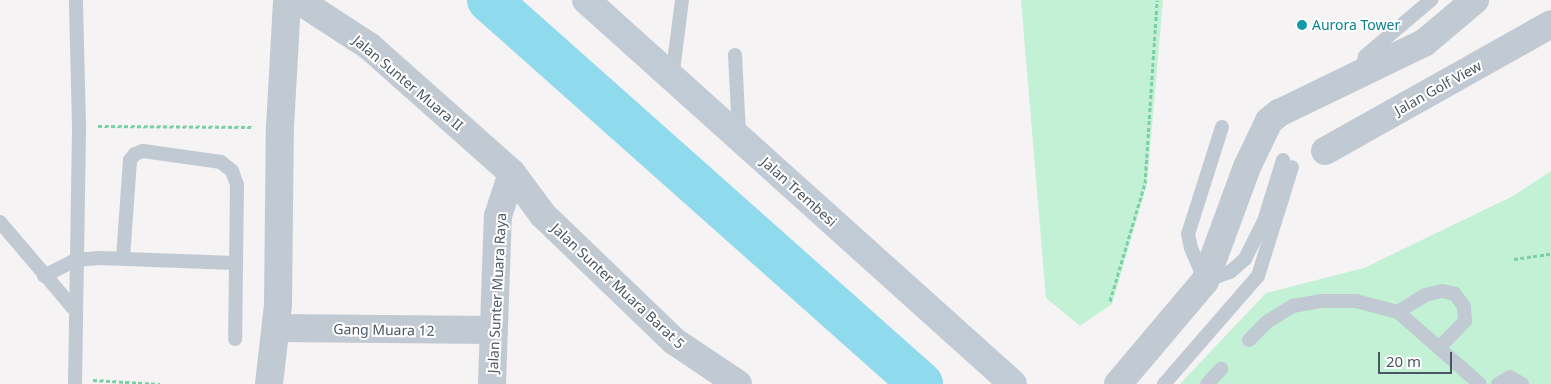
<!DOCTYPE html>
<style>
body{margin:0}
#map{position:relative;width:1551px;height:384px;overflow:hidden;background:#f5f3f3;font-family:"Noto Sans",sans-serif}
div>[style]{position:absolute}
.green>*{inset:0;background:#c3f1d5}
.river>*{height:44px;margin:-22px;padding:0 22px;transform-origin:22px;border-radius:22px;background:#90daee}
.path>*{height:3px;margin-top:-1.5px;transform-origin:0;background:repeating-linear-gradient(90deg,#7ad0a6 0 4px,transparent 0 6.5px)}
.lane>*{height:14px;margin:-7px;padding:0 7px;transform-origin:7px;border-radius:7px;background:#c1cad2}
.street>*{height:28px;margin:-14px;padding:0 14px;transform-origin:14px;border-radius:14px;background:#c1cad2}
.secondary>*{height:28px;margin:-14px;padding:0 14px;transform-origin:14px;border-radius:14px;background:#c1cbd6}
.dots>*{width:14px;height:14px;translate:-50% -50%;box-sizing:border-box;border:2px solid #fff;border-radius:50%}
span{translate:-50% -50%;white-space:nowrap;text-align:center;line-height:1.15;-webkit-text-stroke:4px #fff;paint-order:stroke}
.culture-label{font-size:14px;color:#0d838f}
.left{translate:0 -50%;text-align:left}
.street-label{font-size:14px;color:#4a5661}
.scale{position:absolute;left:1378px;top:352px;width:74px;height:22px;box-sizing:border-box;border:2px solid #4a5661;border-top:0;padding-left:6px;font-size:15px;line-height:18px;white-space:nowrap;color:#4a5661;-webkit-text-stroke:4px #fff;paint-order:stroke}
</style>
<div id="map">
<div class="green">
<i style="clip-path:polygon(1021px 0,1163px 0,1147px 184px,1112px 304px,1080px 326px,1046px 298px)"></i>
<i style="clip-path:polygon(1551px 171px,1551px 384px,1180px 384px,1266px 293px,1364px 268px,1513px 196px)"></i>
</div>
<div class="river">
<i style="left:489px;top:0;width:578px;rotate:41.63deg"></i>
</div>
<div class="path">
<i style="left:98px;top:126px;width:156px;rotate:0.4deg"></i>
<i style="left:1514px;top:259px;width:37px;rotate:-8deg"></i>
<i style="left:1110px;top:301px;width:123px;rotate:-73.5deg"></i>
<i style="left:1145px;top:183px;width:183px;rotate:-86.2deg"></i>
<i style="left:93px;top:380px;width:67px;rotate:3.4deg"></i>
</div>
<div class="lane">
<i style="left:735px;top:55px;width:80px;rotate:87.1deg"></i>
<i style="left:1362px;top:73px;width:17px;rotate:-80deg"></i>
<i style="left:1365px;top:56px;width:87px;rotate:-40.3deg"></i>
<i style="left:672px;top:78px;width:79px;rotate:-82.7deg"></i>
<i style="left:1222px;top:127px;width:112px;rotate:107.6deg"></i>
<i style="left:1188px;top:234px;width:14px;rotate:78deg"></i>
<i style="left:1191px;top:248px;width:36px;rotate:67deg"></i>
<i style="left:1205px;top:281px;width:27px;rotate:-20deg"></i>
<i style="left:1230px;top:272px;width:20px;rotate:-41deg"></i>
<i style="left:1245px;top:259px;width:42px;rotate:-63.4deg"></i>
<i style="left:1264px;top:221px;width:64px;rotate:-72.7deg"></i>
<i style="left:0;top:222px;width:116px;rotate:49.6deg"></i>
<i style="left:123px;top:258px;width:98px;rotate:-85.9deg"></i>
<i style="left:130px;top:160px;width:8px;rotate:-50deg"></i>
<i style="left:135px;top:154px;width:9px;rotate:-21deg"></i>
<i style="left:143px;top:151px;width:79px;rotate:8deg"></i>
<i style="left:221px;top:162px;width:14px;rotate:39deg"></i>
<i style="left:232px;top:171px;width:15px;rotate:70deg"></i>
<i style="left:237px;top:185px;width:154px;rotate:90.7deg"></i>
<i style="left:44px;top:276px;width:36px;rotate:-27deg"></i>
<i style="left:76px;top:260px;width:23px;rotate:-5deg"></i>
<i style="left:99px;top:258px;width:135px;rotate:2.1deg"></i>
<i style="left:1398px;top:312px;width:32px;rotate:-32deg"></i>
<i style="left:1425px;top:295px;width:18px;rotate:-13deg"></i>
<i style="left:1443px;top:291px;width:12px;rotate:14deg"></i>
<i style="left:1455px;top:294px;width:16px;rotate:55deg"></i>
<i style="left:1464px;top:307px;width:14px;rotate:86deg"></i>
<i style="left:1465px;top:321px;width:36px;rotate:134deg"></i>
<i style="left:1249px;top:340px;width:25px;rotate:-45deg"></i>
<i style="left:1267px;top:322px;width:31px;rotate:-32deg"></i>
<i style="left:1293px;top:306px;width:29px;rotate:-10deg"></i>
<i style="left:1322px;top:301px;width:34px"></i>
<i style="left:1356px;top:301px;width:43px;rotate:14.7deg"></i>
<i style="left:1398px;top:312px;width:109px;rotate:41.3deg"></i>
<i style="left:75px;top:384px;width:258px;rotate:-89.1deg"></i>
<i style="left:79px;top:126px;width:126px;rotate:-91.4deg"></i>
<i style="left:1164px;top:384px;width:143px;rotate:-49deg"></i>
<i style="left:1258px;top:276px;width:114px;rotate:-72.7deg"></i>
<i style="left:1207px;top:384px;width:21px;rotate:-47deg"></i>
<i style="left:1498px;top:384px;width:14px;rotate:-30deg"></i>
<i style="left:1510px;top:377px;width:14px;rotate:30deg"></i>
</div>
<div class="street">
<i style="left:298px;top:0;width:85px;rotate:32.9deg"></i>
<i style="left:369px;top:46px;width:191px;rotate:41.6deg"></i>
<i style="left:512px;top:173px;width:52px;rotate:53.6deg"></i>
<i style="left:543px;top:215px;width:182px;rotate:43.9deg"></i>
<i style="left:674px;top:341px;width:77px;rotate:33.9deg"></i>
<i style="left:1325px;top:151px;width:259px;rotate:-29.3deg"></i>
<i style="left:276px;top:328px;width:217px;rotate:0.5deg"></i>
<i style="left:269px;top:384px;width:80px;rotate:-83.5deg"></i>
<i style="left:278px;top:305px;width:178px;rotate:-89.4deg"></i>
<i style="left:280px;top:127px;width:127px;rotate:-86.8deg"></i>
<i style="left:492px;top:384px;width:168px;rotate:-88deg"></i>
<i style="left:498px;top:216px;width:45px;rotate:-72deg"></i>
<i style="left:1118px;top:384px;width:135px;rotate:-49.8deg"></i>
<i style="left:1205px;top:281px;width:121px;rotate:-69.8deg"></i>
<i style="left:1247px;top:167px;width:51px;rotate:-64.4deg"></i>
<i style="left:1269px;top:121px;width:13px;rotate:-39deg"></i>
<i style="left:1279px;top:113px;width:161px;rotate:-25.8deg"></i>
<i style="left:1424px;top:43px;width:67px;rotate:-40.1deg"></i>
</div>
<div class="secondary">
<i style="left:586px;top:0;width:574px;rotate:41.96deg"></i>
</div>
<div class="dots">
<i style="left:1302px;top:25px;background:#0f9aa8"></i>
</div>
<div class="culture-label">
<span class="left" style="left:1312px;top:25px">Aurora Tower</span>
</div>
<div class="street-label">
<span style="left:408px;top:83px;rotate:40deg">Jalan Sunter Muara II</span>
<span style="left:1438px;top:88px;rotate:-29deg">Jalan Golf View</span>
<span style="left:799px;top:192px;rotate:42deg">Jalan Trembesi</span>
<span style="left:618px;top:286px;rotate:43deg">Jalan Sunter Muara Barat 5</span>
<span style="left:497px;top:293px;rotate:-87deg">Jalan Sunter Muara Raya</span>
<span style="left:384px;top:330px;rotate:1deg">Gang Muara 12</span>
</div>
<div class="scale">20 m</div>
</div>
